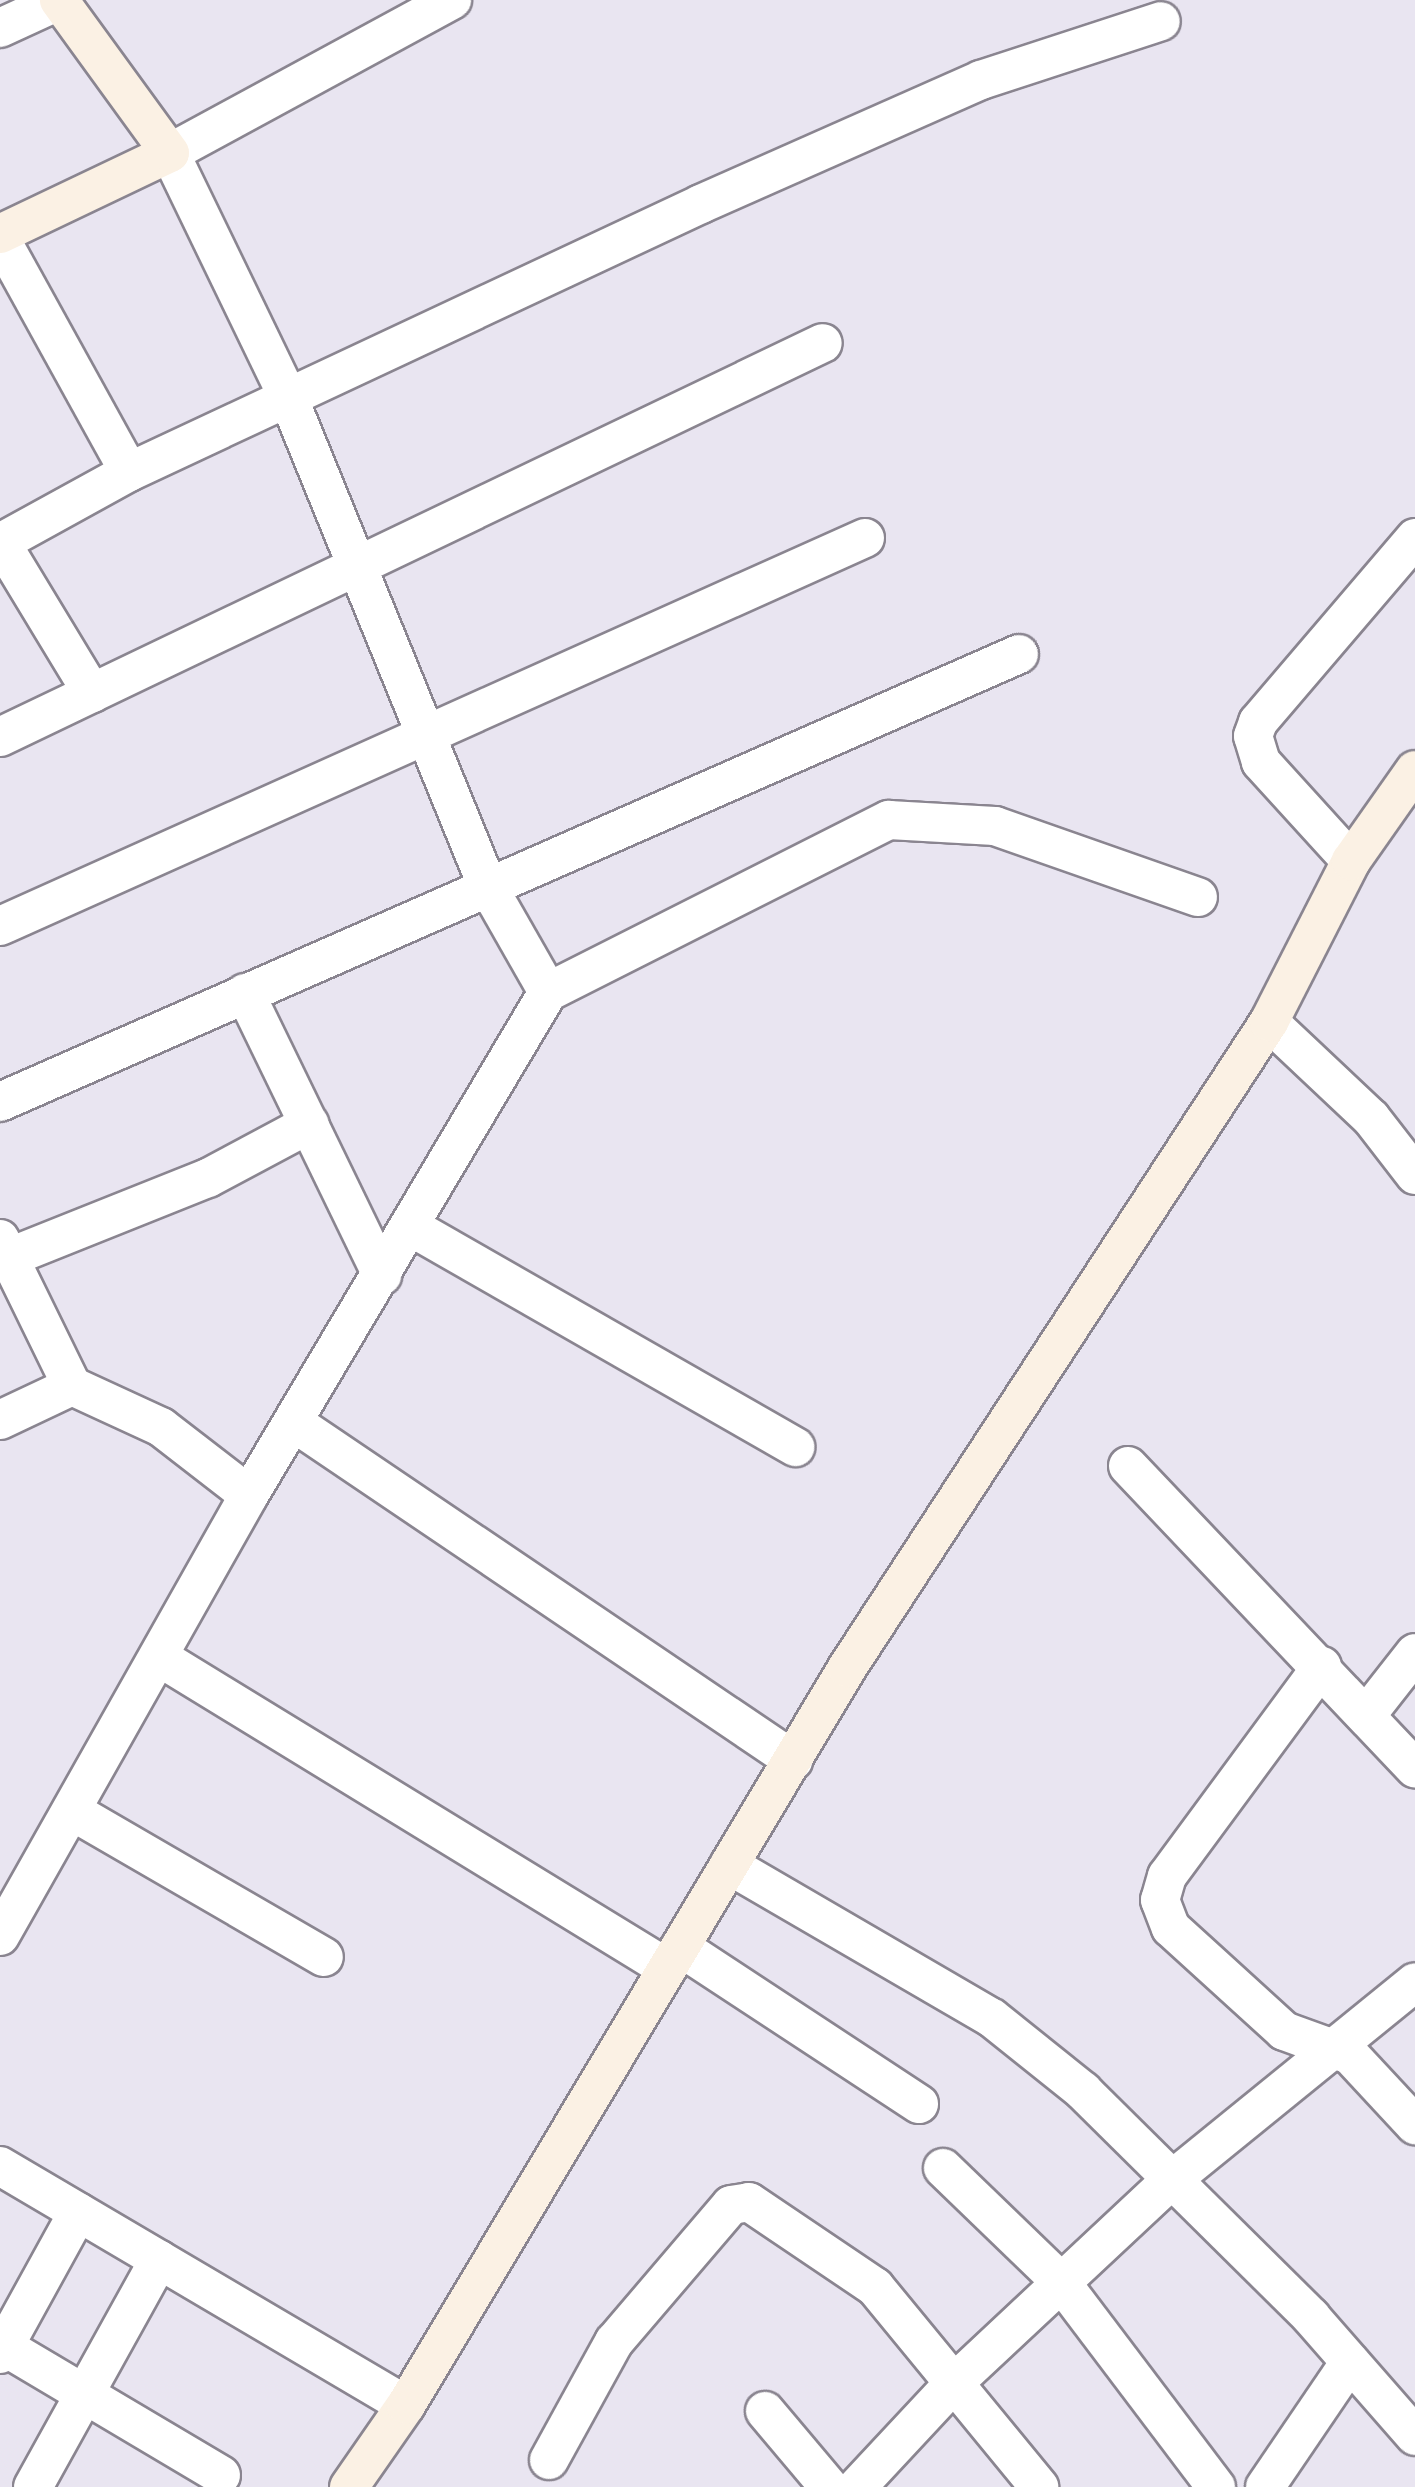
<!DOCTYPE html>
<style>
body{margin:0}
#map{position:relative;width:1415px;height:2487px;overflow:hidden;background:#e9e5f1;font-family:Roboto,sans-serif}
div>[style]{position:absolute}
.roads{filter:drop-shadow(2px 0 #8a8590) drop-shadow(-2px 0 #8a8590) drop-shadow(0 2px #8a8590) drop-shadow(0 -2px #8a8590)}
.street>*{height:38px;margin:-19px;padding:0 19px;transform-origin:19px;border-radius:19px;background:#fff}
.secondary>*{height:38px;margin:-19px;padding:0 19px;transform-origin:19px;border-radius:19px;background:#fbf1e4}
span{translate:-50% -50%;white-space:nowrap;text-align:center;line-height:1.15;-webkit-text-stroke:7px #e9e5f1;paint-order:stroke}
</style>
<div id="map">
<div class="roads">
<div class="street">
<i style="left:0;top:28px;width:67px;rotate:-24.7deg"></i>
<i style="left:0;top:238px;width:267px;rotate:61.1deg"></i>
<i style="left:0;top:541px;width:178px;rotate:58.8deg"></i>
<i style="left:0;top:543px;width:147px;rotate:-28.8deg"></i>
<i style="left:129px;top:472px;width:632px;rotate:-25.1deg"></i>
<i style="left:701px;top:204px;width:306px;rotate:-23.9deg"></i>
<i style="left:981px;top:80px;width:189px;rotate:-18.1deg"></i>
<i style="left:0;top:737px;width:912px;rotate:-25.58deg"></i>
<i style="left:1351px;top:861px;width:134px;rotate:-132.3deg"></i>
<i style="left:1261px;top:762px;width:27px;rotate:-107deg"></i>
<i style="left:1253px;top:736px;width:15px;rotate:-70deg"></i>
<i style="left:1258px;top:722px;width:242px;rotate:-49.5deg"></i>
<i style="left:0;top:926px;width:948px;rotate:-24.16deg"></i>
<i style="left:548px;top:992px;width:382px;rotate:-26.8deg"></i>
<i style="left:889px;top:820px;width:106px;rotate:3.2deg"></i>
<i style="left:995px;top:826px;width:215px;rotate:19.3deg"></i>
<i style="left:245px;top:993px;width:314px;rotate:64.1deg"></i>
<i style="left:1269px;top:1022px;width:140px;rotate:43.3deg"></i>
<i style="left:1371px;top:1118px;width:72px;rotate:52.3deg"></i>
<i style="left:0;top:1102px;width:1113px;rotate:-23.73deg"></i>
<i style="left:411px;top:1227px;width:443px;rotate:29.8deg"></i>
<i style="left:0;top:1239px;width:164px;rotate:63.9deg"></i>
<i style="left:72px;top:1386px;width:98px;rotate:24.7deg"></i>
<i style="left:161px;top:1427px;width:111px;rotate:37.7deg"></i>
<i style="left:0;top:1261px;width:224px;rotate:-21.8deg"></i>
<i style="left:208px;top:1178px;width:115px;rotate:-28.1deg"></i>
<i style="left:0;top:1420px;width:80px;rotate:-25.3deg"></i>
<i style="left:293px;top:1422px;width:604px;rotate:34.06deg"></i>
<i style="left:1128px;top:1466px;width:417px;rotate:46.5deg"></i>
<i style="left:159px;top:1657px;width:596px;rotate:31.48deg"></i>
<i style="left:1322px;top:1666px;width:261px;rotate:126.4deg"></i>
<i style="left:1167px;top:1876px;width:25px;rotate:106deg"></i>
<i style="left:1160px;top:1900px;width:30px;rotate:69deg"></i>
<i style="left:1171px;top:1928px;width:153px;rotate:42.3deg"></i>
<i style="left:1284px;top:2031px;width:70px;rotate:20deg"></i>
<i style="left:1350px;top:2055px;width:96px;rotate:47.1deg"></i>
<i style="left:1368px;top:1713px;width:76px;rotate:-51.9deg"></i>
<i style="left:72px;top:1811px;width:291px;rotate:30.1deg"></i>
<i style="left:729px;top:1865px;width:304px;rotate:30.2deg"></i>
<i style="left:992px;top:2018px;width:117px;rotate:38.7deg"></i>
<i style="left:1083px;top:2091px;width:321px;rotate:44.7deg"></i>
<i style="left:1311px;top:2317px;width:158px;rotate:48.8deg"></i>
<i style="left:0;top:1936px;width:506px;rotate:-60.55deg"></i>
<i style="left:249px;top:1495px;width:585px;rotate:-59.27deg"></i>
<i style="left:548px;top:992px;width:123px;rotate:-119.7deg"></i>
<i style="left:487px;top:885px;width:527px;rotate:-112.18deg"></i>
<i style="left:288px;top:397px;width:271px;rotate:-115.8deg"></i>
<i style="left:170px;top:153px;width:321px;rotate:-28.5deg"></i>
<i style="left:680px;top:1947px;width:286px;rotate:33.3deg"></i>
<i style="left:0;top:2166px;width:471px;rotate:30.5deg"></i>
<i style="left:943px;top:2168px;width:164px;rotate:44deg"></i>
<i style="left:1061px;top:2282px;width:257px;rotate:52.9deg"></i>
<i style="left:0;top:2344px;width:257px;rotate:30.7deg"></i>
<i style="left:0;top:2354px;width:162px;rotate:-61.2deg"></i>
<i style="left:765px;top:2411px;width:99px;rotate:49.9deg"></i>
<i style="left:549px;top:2460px;width:135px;rotate:-61.2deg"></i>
<i style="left:614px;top:2342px;width:180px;rotate:-49.5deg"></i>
<i style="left:731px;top:2205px;width:18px;rotate:-9deg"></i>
<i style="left:749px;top:2202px;width:152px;rotate:34deg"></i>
<i style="left:875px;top:2287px;width:259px;rotate:50.6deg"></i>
<i style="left:33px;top:2487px;width:260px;rotate:-61deg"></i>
<i style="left:857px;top:2487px;width:142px;rotate:-47deg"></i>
<i style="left:954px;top:2383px;width:293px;rotate:-43.1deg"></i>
<i style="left:1168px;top:2183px;width:318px;rotate:-39.1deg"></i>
<i style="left:1265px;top:2487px;width:151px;rotate:-55.8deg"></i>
</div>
<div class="secondary">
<i style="left:0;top:234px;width:188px;rotate:-25.5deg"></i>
<i style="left:170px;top:153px;width:189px;rotate:-126deg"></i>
<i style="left:349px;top:2487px;width:100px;rotate:-55.2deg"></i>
<i style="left:406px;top:2405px;width:859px;rotate:-59.1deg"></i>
<i style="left:847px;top:1668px;width:772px;rotate:-56.85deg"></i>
<i style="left:1269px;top:1022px;width:181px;rotate:-63deg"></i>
<i style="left:1351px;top:861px;width:111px;rotate:-54.9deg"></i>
</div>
</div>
</div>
